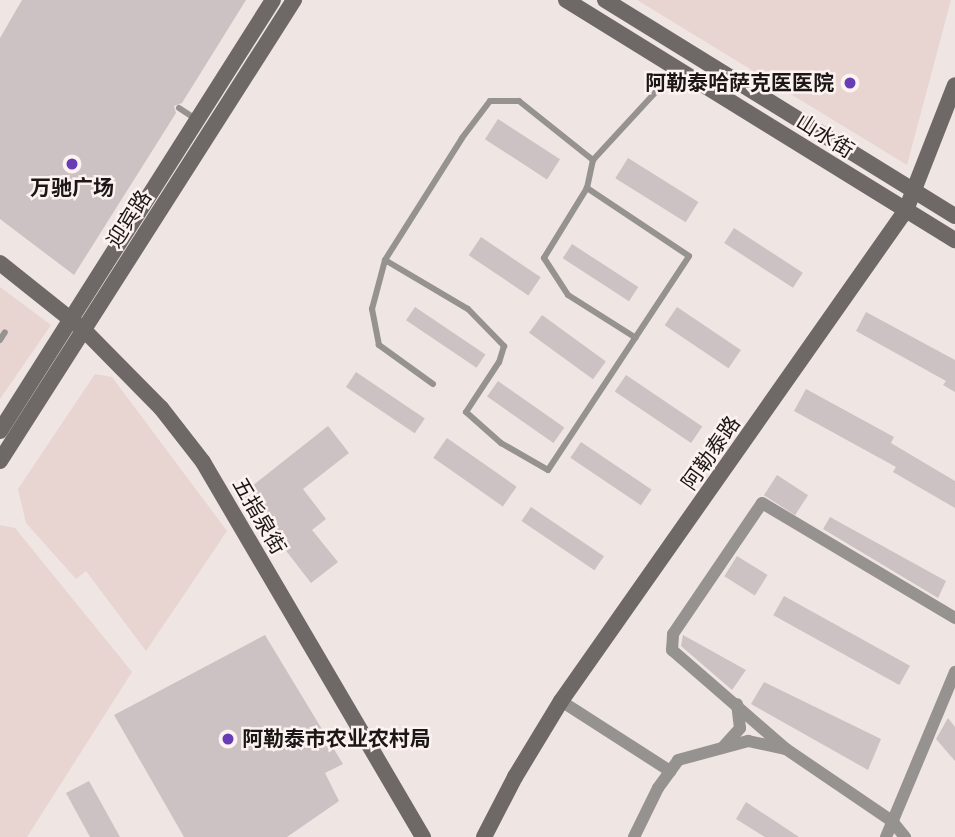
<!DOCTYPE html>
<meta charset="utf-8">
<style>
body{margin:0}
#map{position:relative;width:955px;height:837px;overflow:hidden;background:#efe5e2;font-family:"Fira Sans","Noto Sans SC",sans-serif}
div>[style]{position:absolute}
.built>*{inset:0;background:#e8d5d1}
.building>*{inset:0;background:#cdc2c3;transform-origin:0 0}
.lane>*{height:6px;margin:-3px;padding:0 3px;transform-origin:3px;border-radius:3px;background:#95928f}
.street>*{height:12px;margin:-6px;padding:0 6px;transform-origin:6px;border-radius:6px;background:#95928f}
.secondary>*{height:16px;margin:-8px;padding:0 8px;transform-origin:8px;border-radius:8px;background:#6e6966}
.dots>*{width:19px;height:19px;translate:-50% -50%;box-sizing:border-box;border:4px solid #fcf2f0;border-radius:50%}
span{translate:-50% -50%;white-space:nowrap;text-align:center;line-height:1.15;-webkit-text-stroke:5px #fcf2f0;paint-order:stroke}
.poi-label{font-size:21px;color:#1b1716;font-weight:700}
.right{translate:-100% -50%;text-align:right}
.left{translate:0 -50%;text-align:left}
.street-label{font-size:21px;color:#1b1716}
</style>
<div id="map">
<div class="built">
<i style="clip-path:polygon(637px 0,951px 0,907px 165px)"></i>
<i style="clip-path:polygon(0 287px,51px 325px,0 399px)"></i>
<i style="clip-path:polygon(95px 374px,112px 377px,227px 531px,146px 651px,86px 571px,76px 579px,26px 523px,18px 489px)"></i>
<i style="clip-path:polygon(0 525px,15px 528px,132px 672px,27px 837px,0 837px)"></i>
</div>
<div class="building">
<i style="clip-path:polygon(22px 0,246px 0,182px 103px,174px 106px,176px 113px,74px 275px,0 219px,0 38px)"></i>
<i style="left:498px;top:119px;width:74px;height:24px;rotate:33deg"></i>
<i style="left:628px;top:158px;width:83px;height:24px;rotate:32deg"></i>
<i style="left:734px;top:228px;width:82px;height:18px;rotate:33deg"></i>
<i style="left:481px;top:237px;width:72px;height:22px;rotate:34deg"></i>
<i style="left:572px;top:244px;width:79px;height:17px;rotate:33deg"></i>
<i style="left:415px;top:307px;width:85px;height:16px;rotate:34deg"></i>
<i style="left:677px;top:307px;width:77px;height:22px;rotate:34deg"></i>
<i style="clip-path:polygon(866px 312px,955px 360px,955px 392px,943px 385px,946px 381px,856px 331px)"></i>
<i style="left:542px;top:315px;width:79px;height:22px;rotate:36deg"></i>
<i style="left:356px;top:372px;width:83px;height:18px;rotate:34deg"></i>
<i style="left:626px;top:375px;width:92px;height:20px;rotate:34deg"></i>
<i style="left:498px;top:381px;width:81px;height:19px;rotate:35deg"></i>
<i style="clip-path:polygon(806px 389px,894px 437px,891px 443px,955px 481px,955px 508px,893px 472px,896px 467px,794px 411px)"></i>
<i style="clip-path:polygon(328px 426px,349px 453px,303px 489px,326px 519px,312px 530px,338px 562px,311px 583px,242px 494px)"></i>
<i style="left:447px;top:438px;width:85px;height:24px;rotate:35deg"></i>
<i style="left:581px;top:442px;width:85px;height:19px;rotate:34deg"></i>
<i style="left:777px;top:475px;width:37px;height:24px;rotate:33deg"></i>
<i style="left:531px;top:507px;width:88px;height:17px;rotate:34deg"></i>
<i style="clip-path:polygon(830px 517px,946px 581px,938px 598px,823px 529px)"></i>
<i style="left:737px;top:556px;width:36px;height:24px;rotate:32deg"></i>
<i style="left:784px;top:596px;width:144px;height:22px;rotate:29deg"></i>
<i style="clip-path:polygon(265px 635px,343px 764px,325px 773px,339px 801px,287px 837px,184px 837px,114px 715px)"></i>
<i style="clip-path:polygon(683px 635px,746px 670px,732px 690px,681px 646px)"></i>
<i style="clip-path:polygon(764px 682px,881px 739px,868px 770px,751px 704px)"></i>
<i style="clip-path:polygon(948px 718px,955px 727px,955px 761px,936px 739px)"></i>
<i style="clip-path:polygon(89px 781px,120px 837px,90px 837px,66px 793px)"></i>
<i style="clip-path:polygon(746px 802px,799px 837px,765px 837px,736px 819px)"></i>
</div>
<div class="lane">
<i style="left:179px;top:108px;width:20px;rotate:33deg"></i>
<i style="left:587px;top:188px;width:82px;rotate:121.6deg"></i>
<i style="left:544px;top:258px;width:44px;rotate:57deg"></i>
<i style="left:568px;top:295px;width:80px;rotate:32.3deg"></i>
<i style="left:385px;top:260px;width:96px;rotate:30.6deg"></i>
<i style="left:468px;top:309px;width:52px;rotate:45.8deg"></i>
<i style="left:504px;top:346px;width:17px;rotate:107deg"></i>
<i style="left:499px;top:362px;width:60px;rotate:123.4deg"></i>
<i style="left:466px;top:412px;width:47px;rotate:41.5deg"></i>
<i style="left:501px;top:443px;width:54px;rotate:29.9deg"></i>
<i style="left:548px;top:470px;width:256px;rotate:-56.6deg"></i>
<i style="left:689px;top:256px;width:123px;rotate:-146.3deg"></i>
<i style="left:587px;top:188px;width:29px;rotate:-78deg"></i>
<i style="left:593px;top:160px;width:122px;rotate:-47.3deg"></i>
<i style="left:0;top:340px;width:9px;rotate:-58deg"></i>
<i style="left:433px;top:384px;width:67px;rotate:-144.2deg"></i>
<i style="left:379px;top:345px;width:37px;rotate:-101deg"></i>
<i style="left:372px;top:309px;width:51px;rotate:-75.1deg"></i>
<i style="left:385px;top:260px;width:144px;rotate:-57.7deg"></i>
<i style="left:462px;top:138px;width:46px;rotate:-52.9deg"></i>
<i style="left:490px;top:101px;width:29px"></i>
<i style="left:519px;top:101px;width:95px;rotate:38.6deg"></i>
</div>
<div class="street">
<i style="left:561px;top:701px;width:130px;rotate:32.7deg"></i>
<i style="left:724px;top:746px;width:24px;rotate:-48deg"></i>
<i style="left:740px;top:728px;width:24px;rotate:-97deg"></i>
<i style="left:786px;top:749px;width:151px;rotate:-139deg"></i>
<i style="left:672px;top:650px;width:16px;rotate:-86deg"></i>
<i style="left:673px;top:634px;width:158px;rotate:-55.8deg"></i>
<i style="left:762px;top:503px;width:225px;rotate:30.8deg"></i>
<i style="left:634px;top:837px;width:55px;rotate:-63.9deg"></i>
<i style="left:658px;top:788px;width:34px;rotate:-54deg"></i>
<i style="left:678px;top:760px;width:73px;rotate:-15.2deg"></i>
<i style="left:748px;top:741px;width:39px;rotate:12deg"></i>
<i style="left:786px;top:749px;width:128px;rotate:34.2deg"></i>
<i style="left:892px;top:821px;width:21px;rotate:51deg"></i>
<i style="left:886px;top:837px;width:179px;rotate:-67.3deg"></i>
</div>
<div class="secondary">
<i style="left:566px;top:0;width:457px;rotate:31.7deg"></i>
<i style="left:605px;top:0;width:411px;rotate:31.7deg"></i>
<i style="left:0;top:263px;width:107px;rotate:38.6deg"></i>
<i style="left:84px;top:330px;width:110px;rotate:45.4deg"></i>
<i style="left:161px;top:408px;width:68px;rotate:52.1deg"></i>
<i style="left:203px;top:462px;width:435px;rotate:59.6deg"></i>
<i style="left:0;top:431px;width:510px;rotate:-57.65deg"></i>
<i style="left:0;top:461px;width:547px;rotate:-57.47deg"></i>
<i style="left:484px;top:837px;width:68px;rotate:-62.7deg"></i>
<i style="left:515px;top:777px;width:89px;rotate:-58.8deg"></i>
<i style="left:561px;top:701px;width:600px;rotate:-54.91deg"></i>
<i style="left:906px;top:210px;width:134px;rotate:-68.6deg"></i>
</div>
<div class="dots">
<i style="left:850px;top:83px;background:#673cb4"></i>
<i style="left:72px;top:164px;background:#673cb4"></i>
<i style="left:228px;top:739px;background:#673cb4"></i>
</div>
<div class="poi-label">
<span class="right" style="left:834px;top:83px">阿勒泰哈萨克医医院</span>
<span style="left:72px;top:188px">万驰广场</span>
<span class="left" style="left:242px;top:739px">阿勒泰市农业农村局</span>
</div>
<div class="street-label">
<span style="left:825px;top:136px;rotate:32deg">山水街</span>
<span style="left:129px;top:219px;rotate:-57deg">迎宾路</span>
<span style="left:711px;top:453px;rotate:-55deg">阿勒泰路</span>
<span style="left:259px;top:516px;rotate:60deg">五指泉街</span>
</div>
</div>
